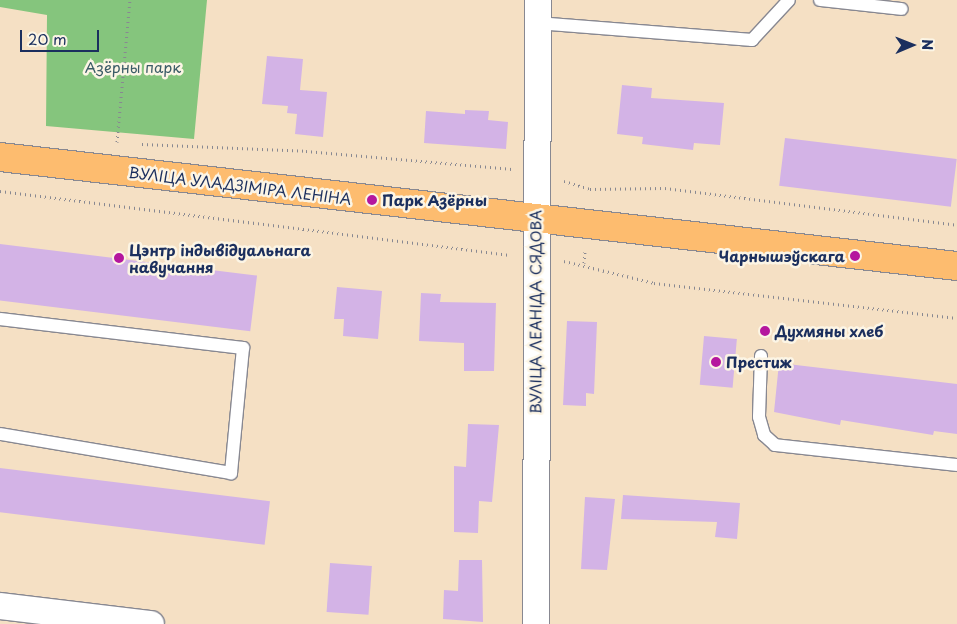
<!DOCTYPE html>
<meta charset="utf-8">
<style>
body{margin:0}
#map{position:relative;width:957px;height:624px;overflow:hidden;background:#f5e0c4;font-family:"Playpen Sans",sans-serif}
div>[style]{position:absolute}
.green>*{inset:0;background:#85c57d}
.building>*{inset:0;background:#d3b3e6;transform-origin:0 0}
.path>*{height:3px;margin-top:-1.5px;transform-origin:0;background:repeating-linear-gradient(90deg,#888891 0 1px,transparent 0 5px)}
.roads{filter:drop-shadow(1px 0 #888891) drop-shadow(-1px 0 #888891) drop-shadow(0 1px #888891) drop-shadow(0 -1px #888891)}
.lane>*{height:12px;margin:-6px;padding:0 6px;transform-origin:6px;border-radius:6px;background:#fff}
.street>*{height:26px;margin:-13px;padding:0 13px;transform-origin:13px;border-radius:13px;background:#fff}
.primary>*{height:28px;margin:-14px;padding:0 14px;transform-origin:14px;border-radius:14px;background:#fdbc6f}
.dots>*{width:14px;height:14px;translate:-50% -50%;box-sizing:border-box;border:2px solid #fcf5e5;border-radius:50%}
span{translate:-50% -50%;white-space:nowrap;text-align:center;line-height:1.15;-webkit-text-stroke:5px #fcf5e5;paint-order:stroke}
.park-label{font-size:15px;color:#3b5c67}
.street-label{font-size:15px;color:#1b2f5e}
.poi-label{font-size:15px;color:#1b2f5e;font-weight:700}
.left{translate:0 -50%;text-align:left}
.right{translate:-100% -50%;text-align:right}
.north{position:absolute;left:887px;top:20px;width:50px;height:50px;-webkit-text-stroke:4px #fcf5e5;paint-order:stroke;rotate:89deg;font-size:14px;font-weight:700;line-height:20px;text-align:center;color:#1b2f5e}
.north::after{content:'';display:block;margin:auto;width:18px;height:22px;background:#1b2f5e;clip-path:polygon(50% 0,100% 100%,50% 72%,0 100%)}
.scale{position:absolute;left:20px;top:30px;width:79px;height:22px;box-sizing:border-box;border:2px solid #1b2f5e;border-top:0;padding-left:6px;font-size:15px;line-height:18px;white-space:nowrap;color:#1b2f5e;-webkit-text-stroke:4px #fcf5e5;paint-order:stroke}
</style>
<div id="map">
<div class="green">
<i style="clip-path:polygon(0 0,207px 0,194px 139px,46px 126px,47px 15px,0 7px)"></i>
</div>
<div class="building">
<i style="clip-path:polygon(267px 56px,303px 59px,300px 90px,327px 92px,323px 137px,295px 134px,297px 114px,287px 113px,288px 106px,262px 104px)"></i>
<i style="clip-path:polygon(622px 85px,652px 88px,651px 98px,724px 103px,720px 145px,694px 143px,693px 150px,642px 144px,643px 137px,617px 134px)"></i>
<i style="clip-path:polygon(465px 110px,489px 111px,488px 120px,508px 122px,506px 149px,424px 143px,426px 111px,465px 114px)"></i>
<i style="left:785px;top:138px;width:173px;height:48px;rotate:7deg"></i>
<i style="left:0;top:244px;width:259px;height:56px;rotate:7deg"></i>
<i style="clip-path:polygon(337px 287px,382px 291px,378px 339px,343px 336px,344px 319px,334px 319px)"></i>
<i style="clip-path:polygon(421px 293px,441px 294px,440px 302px,496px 303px,494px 371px,464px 371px,464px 343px,419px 341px)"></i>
<i style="clip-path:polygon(567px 321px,597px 322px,594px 394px,586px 393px,586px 406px,563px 405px)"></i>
<i style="left:704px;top:336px;width:33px;height:49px;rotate:5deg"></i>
<i style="clip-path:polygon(779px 363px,957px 384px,957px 434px,934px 431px,933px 435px,841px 420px,840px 425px,774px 412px)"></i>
<i style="clip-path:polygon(468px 424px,499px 425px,492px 502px,479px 501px,478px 533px,454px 532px,454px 466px,466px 467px)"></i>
<i style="left:0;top:468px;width:272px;height:44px;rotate:7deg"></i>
<i style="clip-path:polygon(623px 495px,740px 503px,737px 539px,715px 537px,717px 522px,621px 519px)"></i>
<i style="clip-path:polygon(585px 497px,615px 499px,607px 570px,581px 569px)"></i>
<i style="clip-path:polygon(459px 560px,482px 560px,483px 622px,443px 619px,444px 590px,458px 591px)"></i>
<i style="left:330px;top:563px;width:42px;height:49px;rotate:4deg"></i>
</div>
<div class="path">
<i style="left:117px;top:142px;width:143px;rotate:-84.8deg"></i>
<i style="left:142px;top:144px;width:164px;rotate:2.4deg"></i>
<i style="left:306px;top:151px;width:207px;rotate:5deg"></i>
<i style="left:564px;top:181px;width:27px;rotate:17deg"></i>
<i style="left:590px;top:189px;width:75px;rotate:-0.8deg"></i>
<i style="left:665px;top:188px;width:294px;rotate:7.2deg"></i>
<i style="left:0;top:191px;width:514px;rotate:7.15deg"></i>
<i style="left:564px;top:261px;width:93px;rotate:13.7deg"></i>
<i style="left:654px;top:283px;width:305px;rotate:6.6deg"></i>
<i style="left:584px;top:263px;width:12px;rotate:-85deg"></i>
</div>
<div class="roads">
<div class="lane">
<i style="left:820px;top:0;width:82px;rotate:6.3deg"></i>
<i style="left:537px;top:23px;width:216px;rotate:4.5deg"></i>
<i style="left:752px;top:40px;width:54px;rotate:-47.2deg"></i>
<i style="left:0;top:319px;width:245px;rotate:6.8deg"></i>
<i style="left:243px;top:348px;width:126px;rotate:95.5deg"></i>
<i style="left:231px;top:473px;width:234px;rotate:-170.4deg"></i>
<i style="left:761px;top:356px;width:61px;rotate:91.9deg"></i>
<i style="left:759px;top:417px;width:19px;rotate:74deg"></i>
<i style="left:764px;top:435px;width:15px;rotate:42deg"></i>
<i style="left:775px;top:445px;width:183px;rotate:6.3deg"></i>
</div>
<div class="street">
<i style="left:0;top:606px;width:152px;rotate:6.8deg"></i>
<i style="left:536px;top:624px;width:624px;rotate:-89.82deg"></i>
</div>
<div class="primary">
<i style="left:0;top:157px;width:963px;rotate:6.5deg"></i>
</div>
</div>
<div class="dots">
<i style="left:372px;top:200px;background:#b5179e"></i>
<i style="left:855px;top:256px;background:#b5179e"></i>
<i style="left:119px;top:258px;background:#b5179e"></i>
<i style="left:765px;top:331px;background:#b5179e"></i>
<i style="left:716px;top:362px;background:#b5179e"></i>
</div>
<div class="park-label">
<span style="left:133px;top:67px">Азёрны парк</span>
</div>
<div class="street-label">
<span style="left:240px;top:185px;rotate:7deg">ВУЛІЦА УЛАДЗІМІРА ЛЕНІНА</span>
<span style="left:535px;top:312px;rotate:-90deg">ВУЛІЦА ЛЕАНІДА СЯДОВА</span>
</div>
<div class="poi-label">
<span class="left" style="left:382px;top:200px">Парк Азёрны</span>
<span class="left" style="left:129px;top:258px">Цэнтр індывідуальнага<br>навучання</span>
<span class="right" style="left:845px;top:256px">Чарнышэўскага</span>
<span class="left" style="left:775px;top:331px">Духмяны хлеб</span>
<span class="left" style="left:726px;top:362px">Престиж</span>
</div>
<div class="north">N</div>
<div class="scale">20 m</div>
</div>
